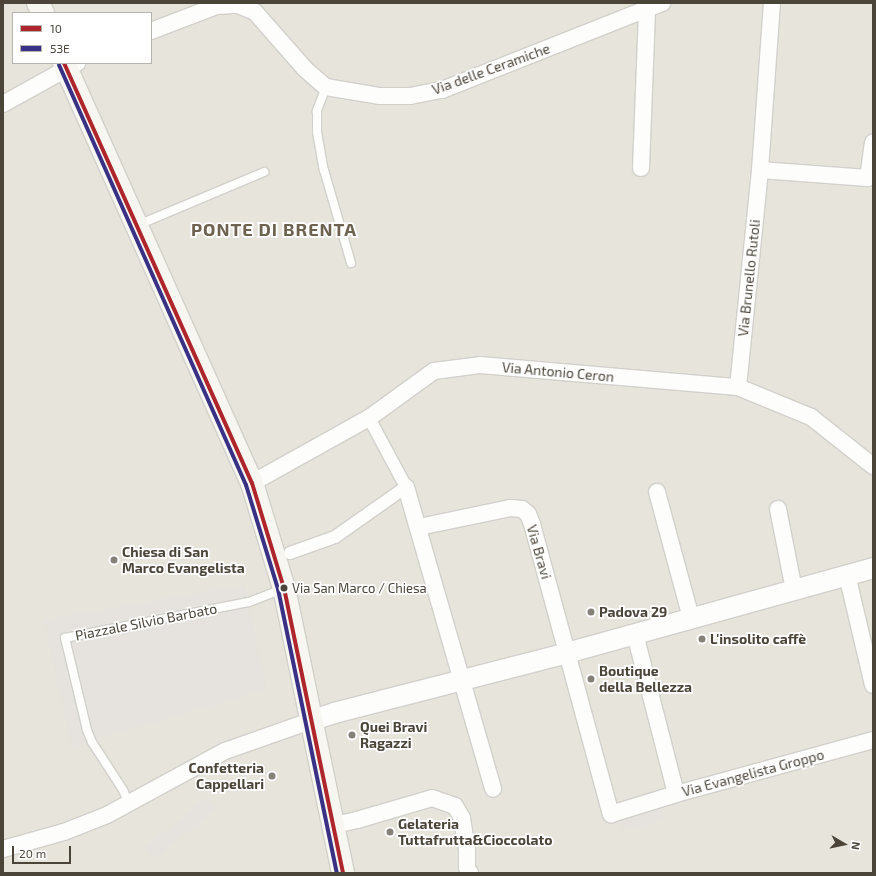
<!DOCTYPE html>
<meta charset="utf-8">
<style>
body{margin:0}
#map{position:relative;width:876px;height:876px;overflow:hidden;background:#f4f2ee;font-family:"Exo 2",sans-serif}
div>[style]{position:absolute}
.residential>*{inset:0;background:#e7e4dc}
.parking>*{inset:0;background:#e6e3df;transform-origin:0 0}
.roads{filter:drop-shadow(1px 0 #d2d0cb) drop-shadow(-1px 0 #d2d0cb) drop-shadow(0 1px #d2d0cb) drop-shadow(0 -1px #d2d0cb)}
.service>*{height:8px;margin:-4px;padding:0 4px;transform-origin:4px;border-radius:4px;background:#fdfdfc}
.pedestrian>*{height:12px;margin:-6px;padding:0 6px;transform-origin:6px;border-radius:6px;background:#fdfdfc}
.minor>*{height:16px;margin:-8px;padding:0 8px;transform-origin:8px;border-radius:8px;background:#fdfdfc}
.tertiary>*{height:20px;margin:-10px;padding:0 10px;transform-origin:10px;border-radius:10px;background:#fdfdfc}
.secondary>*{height:22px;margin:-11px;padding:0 11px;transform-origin:11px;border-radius:11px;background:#f7f6f1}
.bus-1>*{height:4px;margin:-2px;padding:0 2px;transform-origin:2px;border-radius:2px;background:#ae262b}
.bus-2>*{height:4px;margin:-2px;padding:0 2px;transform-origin:2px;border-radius:2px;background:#393185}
.dots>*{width:11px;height:11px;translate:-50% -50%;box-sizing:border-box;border:2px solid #fff;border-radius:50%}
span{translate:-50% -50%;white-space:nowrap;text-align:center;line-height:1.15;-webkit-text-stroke:3.5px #fff;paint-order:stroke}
.bus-label{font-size:13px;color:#4b4439}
.left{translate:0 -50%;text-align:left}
.street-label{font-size:14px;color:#4b4439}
.poi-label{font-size:14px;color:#4b4439;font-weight:700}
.right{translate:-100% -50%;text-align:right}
.district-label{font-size:18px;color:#6e6250;font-weight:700;letter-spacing:1px}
.frame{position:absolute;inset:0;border:4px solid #4b4439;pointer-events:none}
.legend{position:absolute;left:12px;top:12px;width:140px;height:52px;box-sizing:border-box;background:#fff;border:1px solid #b7b4b0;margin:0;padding:5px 7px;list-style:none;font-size:12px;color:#4b4439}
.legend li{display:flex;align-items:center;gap:8px;height:20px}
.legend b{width:20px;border:1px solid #b7b4b0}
.north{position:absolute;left:824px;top:824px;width:40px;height:40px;-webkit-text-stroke:3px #fff;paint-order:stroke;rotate:99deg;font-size:11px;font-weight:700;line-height:16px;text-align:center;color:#4b4439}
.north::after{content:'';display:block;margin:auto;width:14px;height:18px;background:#4b4439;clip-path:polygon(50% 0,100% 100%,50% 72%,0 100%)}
.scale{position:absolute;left:12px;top:846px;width:59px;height:18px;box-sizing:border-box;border:2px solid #4b4439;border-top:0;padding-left:5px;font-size:12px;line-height:14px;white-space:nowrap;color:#4b4439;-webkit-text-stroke:3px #fff;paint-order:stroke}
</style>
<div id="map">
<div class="residential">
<i style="clip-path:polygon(evenodd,3px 3px,873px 3px,873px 873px,3px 873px,3px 3px,13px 13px,151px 13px,151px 63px,13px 63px,13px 13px)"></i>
</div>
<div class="parking">
<i style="clip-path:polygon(245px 585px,267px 689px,71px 747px,43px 620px)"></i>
<i style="left:208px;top:797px;width:14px;height:81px;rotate:51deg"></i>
<i style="left:661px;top:808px;width:13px;height:44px;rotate:77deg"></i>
</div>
<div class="roads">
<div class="service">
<i style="left:326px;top:87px;width:26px;rotate:111deg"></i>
<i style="left:317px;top:111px;width:21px;rotate:90deg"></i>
<i style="left:317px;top:132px;width:39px;rotate:80deg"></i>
<i style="left:324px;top:170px;width:97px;rotate:73.8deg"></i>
<i style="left:138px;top:225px;width:137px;rotate:-22.8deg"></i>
<i style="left:129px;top:804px;width:15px;rotate:-113deg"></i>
<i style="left:123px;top:790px;width:57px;rotate:-122.9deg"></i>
<i style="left:92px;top:742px;width:13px;rotate:-113deg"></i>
<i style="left:87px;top:730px;width:95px;rotate:-103.4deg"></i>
<i style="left:65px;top:638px;width:187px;rotate:-11.1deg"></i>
<i style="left:249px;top:602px;width:36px;rotate:-21deg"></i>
</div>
<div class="pedestrian">
<i style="left:290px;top:553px;width:48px;rotate:-19.6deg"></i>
<i style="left:335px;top:537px;width:87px;rotate:-35.2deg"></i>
<i style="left:406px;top:487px;width:78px;rotate:-118.2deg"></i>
</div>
<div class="minor">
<i style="left:151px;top:31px;width:70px;rotate:-21deg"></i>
<i style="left:216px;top:6px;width:22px;rotate:-3deg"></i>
<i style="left:238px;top:5px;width:18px;rotate:22deg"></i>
<i style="left:255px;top:12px;width:76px;rotate:48.7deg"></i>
<i style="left:305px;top:69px;width:28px;rotate:41deg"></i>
<i style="left:326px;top:87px;width:55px;rotate:9.5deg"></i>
<i style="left:380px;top:96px;width:30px"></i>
<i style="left:410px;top:96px;width:33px;rotate:-11deg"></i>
<i style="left:442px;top:90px;width:237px;rotate:-21.6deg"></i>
<i style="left:3px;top:104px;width:85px;rotate:-29deg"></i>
<i style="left:641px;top:168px;width:159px;rotate:-87.8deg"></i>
<i style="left:760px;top:170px;width:108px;rotate:4.2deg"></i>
<i style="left:868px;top:178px;width:36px;rotate:-82deg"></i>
<i style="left:738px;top:387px;width:218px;rotate:-84.2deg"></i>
<i style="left:760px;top:170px;width:167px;rotate:-85.9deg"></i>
<i style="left:252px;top:483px;width:134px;rotate:-29.1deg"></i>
<i style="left:369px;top:418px;width:80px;rotate:-35.9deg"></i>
<i style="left:434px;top:371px;width:46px;rotate:-7.4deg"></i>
<i style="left:480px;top:365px;width:259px;rotate:4.9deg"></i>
<i style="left:738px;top:387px;width:79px;rotate:22.3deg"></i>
<i style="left:811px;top:417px;width:79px;rotate:38.3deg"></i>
<i style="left:406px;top:487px;width:314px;rotate:73.9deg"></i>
<i style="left:657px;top:492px;width:131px;rotate:74.9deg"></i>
<i style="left:778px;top:509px;width:83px;rotate:78.8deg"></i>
<i style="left:419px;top:527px;width:94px;rotate:-11.7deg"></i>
<i style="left:511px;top:508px;width:11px;rotate:5deg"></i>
<i style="left:522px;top:509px;width:8px;rotate:40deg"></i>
<i style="left:528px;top:514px;width:11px;rotate:68deg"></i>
<i style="left:532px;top:524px;width:301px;rotate:74.8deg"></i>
<i style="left:611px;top:814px;width:68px;rotate:-17.1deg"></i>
<i style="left:847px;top:575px;width:113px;rotate:76.7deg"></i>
<i style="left:635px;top:634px;width:165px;rotate:75.6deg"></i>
<i style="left:676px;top:794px;width:204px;rotate:-15.3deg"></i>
<i style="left:334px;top:825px;width:24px;rotate:-12deg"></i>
<i style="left:357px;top:820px;width:78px;rotate:-16.3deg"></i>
<i style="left:432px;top:798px;width:24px;rotate:19deg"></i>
<i style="left:455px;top:806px;width:14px;rotate:60deg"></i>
<i style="left:462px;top:818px;width:32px;rotate:81deg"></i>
<i style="left:467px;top:850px;width:18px;rotate:90deg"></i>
<i style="left:467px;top:868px;width:6px;rotate:59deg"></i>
<i style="left:3px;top:849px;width:63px;rotate:-15.6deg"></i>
<i style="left:64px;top:832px;width:46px;rotate:-21.6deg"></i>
<i style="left:107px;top:815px;width:134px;rotate:-28.5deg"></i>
<i style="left:225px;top:751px;width:93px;rotate:-19.4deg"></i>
</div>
<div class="tertiary">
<i style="left:313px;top:720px;width:22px;rotate:-18deg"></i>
<i style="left:334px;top:713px;width:241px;rotate:-14.4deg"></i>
<i style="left:567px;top:653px;width:318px;rotate:-15.5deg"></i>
</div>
<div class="secondary">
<i style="left:38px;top:3px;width:11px;rotate:63deg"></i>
<i style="left:64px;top:63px;width:460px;rotate:65.9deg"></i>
<i style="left:252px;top:483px;width:110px;rotate:73.1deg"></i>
<i style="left:284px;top:588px;width:291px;rotate:78.3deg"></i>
</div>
</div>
<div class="bus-1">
<i style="left:64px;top:63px;width:460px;rotate:65.9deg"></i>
<i style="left:252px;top:483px;width:110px;rotate:73.1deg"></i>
<i style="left:284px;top:588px;width:291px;rotate:78.3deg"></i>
</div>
<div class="bus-2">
<i style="left:59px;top:65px;width:460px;rotate:66deg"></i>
<i style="left:246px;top:485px;width:109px;rotate:72.9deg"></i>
<i style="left:278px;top:589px;width:290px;rotate:78.3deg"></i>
</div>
<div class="dots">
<i style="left:114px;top:560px;background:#868178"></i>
<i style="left:284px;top:588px;background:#4b4439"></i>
<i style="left:591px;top:612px;background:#868178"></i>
<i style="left:702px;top:639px;background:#868178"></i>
<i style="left:591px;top:679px;background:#868178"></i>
<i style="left:352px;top:735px;background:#868178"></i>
<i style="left:272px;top:776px;background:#868178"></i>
<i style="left:390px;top:832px;background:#868178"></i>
</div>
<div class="bus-label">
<span class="left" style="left:292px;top:588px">Via San Marco / Chiesa</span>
</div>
<div class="street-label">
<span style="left:491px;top:69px;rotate:-20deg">Via delle Ceramiche</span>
<span style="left:749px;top:278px;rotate:-84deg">Via Brunello Rutoli</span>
<span style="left:558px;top:372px;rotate:5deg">Via Antonio Ceron</span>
<span style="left:539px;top:552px;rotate:74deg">Via Bravi</span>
<span style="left:146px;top:622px;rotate:-11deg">Piazzale Silvio Barbato</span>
<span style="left:753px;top:773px;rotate:-15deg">Via Evangelista Groppo</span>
</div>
<div class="poi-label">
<span class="left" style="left:122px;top:560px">Chiesa di San<br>Marco Evangelista</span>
<span class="left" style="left:599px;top:612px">Padova 29</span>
<span class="left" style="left:710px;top:639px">L'insolito caffè</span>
<span class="left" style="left:599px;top:679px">Boutique<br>della Bellezza</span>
<span class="left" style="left:360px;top:735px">Quei Bravi<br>Ragazzi</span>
<span class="right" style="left:264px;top:776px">Confetteria<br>Cappellari</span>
<span class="left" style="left:398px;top:832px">Gelateria<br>Tuttafrutta&amp;Cioccolato</span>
</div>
<div class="district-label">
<span style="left:274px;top:229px">PONTE DI BRENTA</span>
</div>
<div class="frame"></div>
<ul class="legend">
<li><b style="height:5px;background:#ae262b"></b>10</li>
<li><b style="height:5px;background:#393185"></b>53E</li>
</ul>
<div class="north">N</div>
<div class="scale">20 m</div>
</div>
